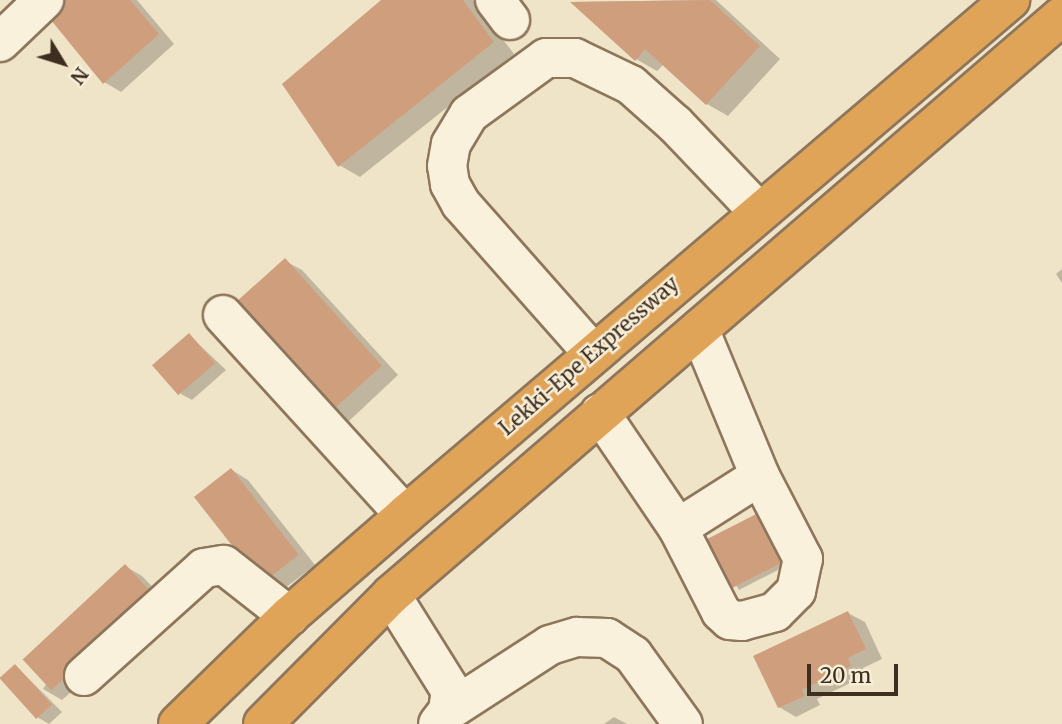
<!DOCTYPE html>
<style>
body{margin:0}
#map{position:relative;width:1062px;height:724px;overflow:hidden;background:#f0e4c8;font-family:Merriweather,serif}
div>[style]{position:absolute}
.shadow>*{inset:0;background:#0003}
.building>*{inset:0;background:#cf9f7d;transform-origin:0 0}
.roads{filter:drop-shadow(2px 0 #8d765c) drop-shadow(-2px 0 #8d765c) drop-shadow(0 2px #8d765c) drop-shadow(0 -2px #8d765c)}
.minor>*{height:38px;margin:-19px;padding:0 19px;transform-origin:19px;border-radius:19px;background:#faf1dc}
.highway>*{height:38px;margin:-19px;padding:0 19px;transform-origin:19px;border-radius:19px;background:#e0a458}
span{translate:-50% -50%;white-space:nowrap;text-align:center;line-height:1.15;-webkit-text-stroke:5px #f7eed8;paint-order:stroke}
.street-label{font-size:21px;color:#3d2e20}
.north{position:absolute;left:28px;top:28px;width:70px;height:70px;-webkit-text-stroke:5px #f7eed8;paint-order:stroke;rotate:128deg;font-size:19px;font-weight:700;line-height:28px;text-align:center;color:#3d2e20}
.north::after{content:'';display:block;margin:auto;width:24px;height:32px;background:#3d2e20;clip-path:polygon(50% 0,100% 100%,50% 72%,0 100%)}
.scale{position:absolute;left:807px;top:664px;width:91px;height:32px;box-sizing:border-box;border:4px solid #3d2e20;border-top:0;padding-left:9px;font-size:21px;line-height:24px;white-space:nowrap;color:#3d2e20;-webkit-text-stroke:5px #f7eed8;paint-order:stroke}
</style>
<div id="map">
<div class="shadow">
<i style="clip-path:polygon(54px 0,137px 0,174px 44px,121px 92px,104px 82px)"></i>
<i style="clip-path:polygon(383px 0,473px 0,514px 54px,360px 177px,339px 165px)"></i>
<i style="clip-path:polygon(716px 0,780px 59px,728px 116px,707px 104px,664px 64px,657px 71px,636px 59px,572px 2px)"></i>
<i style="clip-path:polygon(285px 261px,302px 270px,398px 375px,348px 422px,331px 413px)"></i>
<i style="clip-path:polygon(1062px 269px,1062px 283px,1056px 274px)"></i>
<i style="clip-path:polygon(189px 335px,226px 370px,192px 400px,181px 394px)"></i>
<i style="clip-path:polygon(232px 470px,248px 480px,315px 565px,280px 592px,263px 583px)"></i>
<i style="clip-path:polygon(710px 541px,803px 557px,739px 590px)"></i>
<i style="clip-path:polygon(125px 566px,142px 576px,170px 605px,62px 700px,43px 689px)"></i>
<i style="clip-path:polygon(848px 613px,865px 622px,882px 659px,863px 668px,867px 675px,817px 699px,820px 705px,796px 717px,779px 707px)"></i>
<i style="clip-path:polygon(16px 666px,62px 712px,49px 724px,37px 717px)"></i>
<i style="clip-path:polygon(614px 717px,627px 724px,604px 724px)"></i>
</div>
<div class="building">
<i style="clip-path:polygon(51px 0,130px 0,159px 34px,103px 84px,42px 9px)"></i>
<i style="clip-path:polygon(381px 0,463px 0,494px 42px,338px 167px,282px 84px)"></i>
<i style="clip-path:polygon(710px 0,760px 46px,706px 105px,645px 49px,635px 61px,570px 2px)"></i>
<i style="left:285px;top:258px;width:145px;height:74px;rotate:48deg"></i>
<i style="left:189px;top:333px;width:40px;height:49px;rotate:49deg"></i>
<i style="left:231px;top:468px;width:110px;height:47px;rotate:52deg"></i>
<i style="left:774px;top:505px;width:55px;height:76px;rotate:63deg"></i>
<i style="left:125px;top:564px;width:42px;height:140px;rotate:47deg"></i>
<i style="clip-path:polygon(848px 611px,866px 649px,848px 658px,851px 666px,802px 690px,805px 696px,778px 708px,753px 656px)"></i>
<i style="left:15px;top:664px;width:55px;height:21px;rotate:48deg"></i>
</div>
<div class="roads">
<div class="minor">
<i style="left:495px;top:0;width:25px;rotate:53deg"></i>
<i style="left:0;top:42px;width:61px;rotate:-43.7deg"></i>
<i style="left:223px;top:315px;width:270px;rotate:47.7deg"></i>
<i style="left:592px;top:352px;width:198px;rotate:-131.5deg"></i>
<i style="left:461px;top:204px;width:23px;rotate:-119deg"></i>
<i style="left:450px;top:184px;width:18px;rotate:-99deg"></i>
<i style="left:447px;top:166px;width:22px;rotate:-80deg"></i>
<i style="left:451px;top:144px;width:35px;rotate:-59deg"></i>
<i style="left:469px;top:114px;width:95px;rotate:-36deg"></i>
<i style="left:546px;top:58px;width:29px"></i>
<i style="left:575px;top:58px;width:62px;rotate:25.7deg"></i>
<i style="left:631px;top:85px;width:59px;rotate:41.6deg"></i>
<i style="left:675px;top:124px;width:120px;rotate:46.3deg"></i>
<i style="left:600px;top:413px;width:139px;rotate:55.9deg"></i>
<i style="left:678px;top:528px;width:94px;rotate:62.9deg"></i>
<i style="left:721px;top:612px;width:12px;rotate:42deg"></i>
<i style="left:730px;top:620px;width:12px;rotate:5deg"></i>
<i style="left:742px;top:621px;width:34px;rotate:-15deg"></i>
<i style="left:775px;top:612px;width:30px;rotate:-45deg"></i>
<i style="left:796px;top:591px;width:33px;rotate:-78deg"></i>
<i style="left:803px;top:559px;width:93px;rotate:-117.4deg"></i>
<i style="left:760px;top:476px;width:159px;rotate:-112.5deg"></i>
<i style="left:678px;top:528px;width:97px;rotate:-32.4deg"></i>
<i style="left:391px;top:595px;width:113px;rotate:58deg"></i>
<i style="left:451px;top:691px;width:20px;rotate:99deg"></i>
<i style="left:448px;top:711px;width:16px;rotate:128deg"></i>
<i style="left:84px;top:676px;width:161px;rotate:-42deg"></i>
<i style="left:204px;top:568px;width:20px;rotate:-9deg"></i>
<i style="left:224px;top:565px;width:83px;rotate:38.1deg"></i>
<i style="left:448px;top:711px;width:121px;rotate:-32.9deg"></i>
<i style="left:550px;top:645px;width:28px;rotate:-17deg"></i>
<i style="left:577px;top:637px;width:30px;rotate:2deg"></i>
<i style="left:607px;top:638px;width:31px;rotate:33deg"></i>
<i style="left:633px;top:655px;width:85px;rotate:54.1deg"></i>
</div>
<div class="highway">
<i style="left:178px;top:724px;width:155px;rotate:-44.2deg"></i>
<i style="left:289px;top:616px;width:154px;rotate:-41deg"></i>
<i style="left:405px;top:515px;width:795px;rotate:-40.41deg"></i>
<i style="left:263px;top:724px;width:182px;rotate:-45.2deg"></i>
<i style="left:391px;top:595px;width:886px;rotate:-40.79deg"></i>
</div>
</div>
<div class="street-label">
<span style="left:589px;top:356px;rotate:-41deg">Lekki-Epe Expressway</span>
</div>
<div class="north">N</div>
<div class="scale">20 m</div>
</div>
